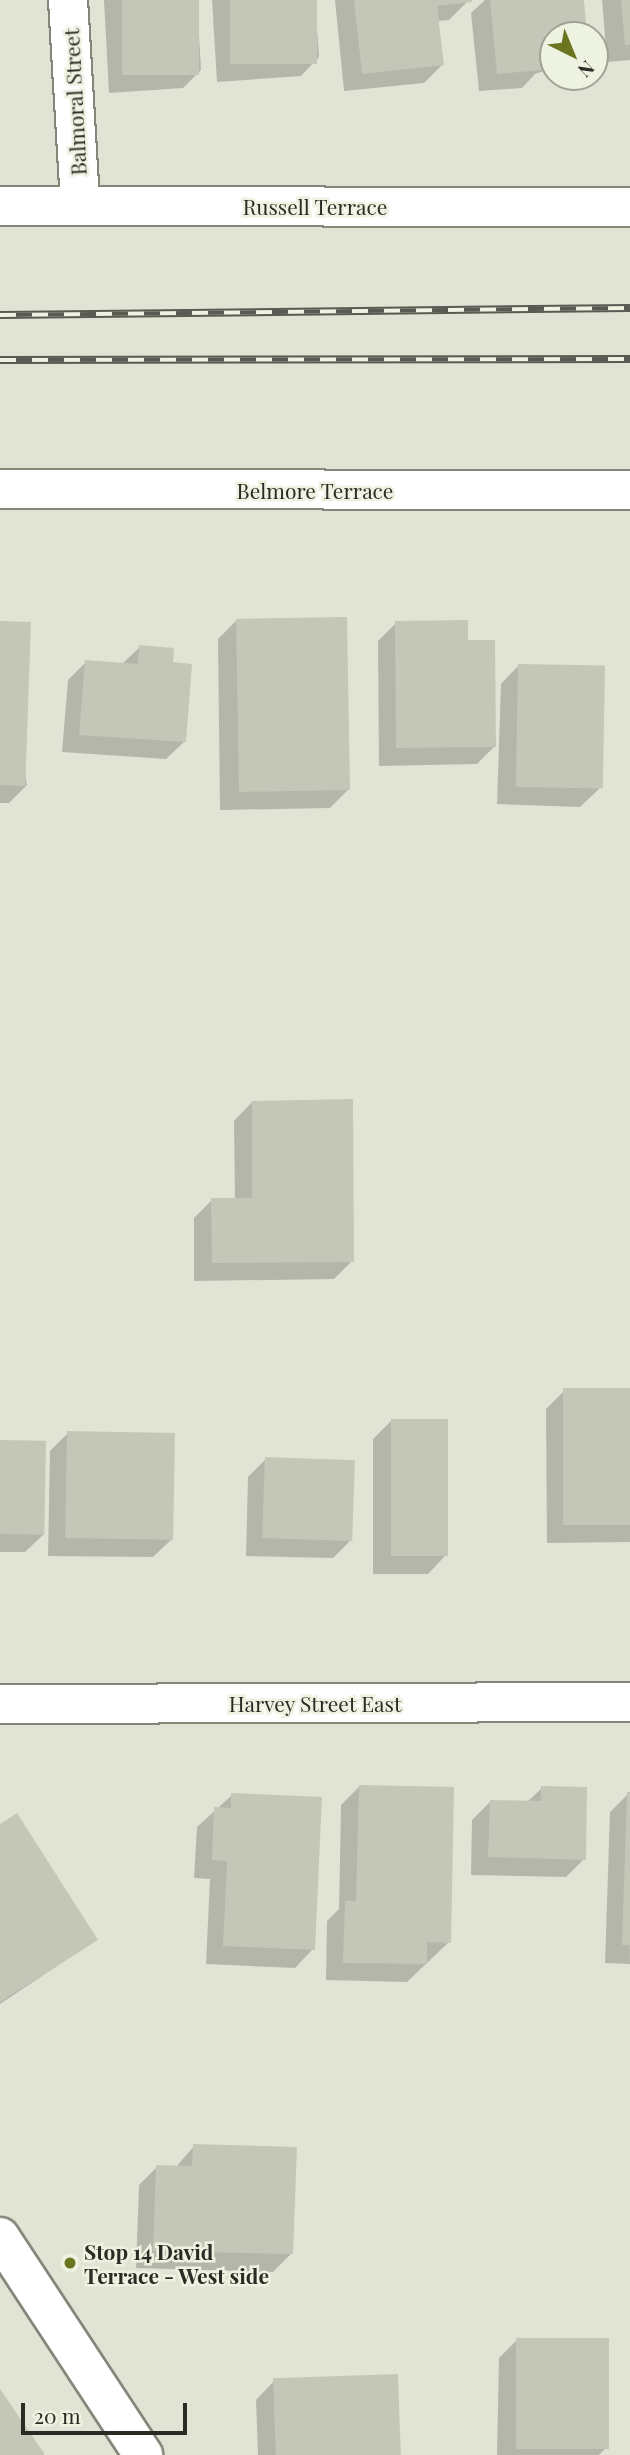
<!DOCTYPE html>
<style>
body{margin:0}
#map{position:relative;width:630px;height:2455px;overflow:hidden;background:#e1e4d4;font-family:"Playfair Display",serif}
div>[style]{position:absolute}
.shadow>*{inset:0;background:#0003}
.building>*{inset:0;background:#c4c7b7;transform-origin:0 0}
.roads{filter:drop-shadow(2px 0 #848779) drop-shadow(-2px 0 #848779) drop-shadow(0 2px #848779) drop-shadow(0 -2px #848779)}
.street>*{height:38px;margin:-19px;padding:0 19px;transform-origin:19px;border-radius:19px;background:#fff}
.secondary>*{height:38px;margin:-19px;padding:0 19px;transform-origin:19px;border-radius:19px;background:#fff}
.rail>*{height:8px;margin-top:-4px;transform-origin:0;background:repeating-linear-gradient(90deg,#eef2e1 0 16px,#595b52 0 32px);box-sizing:border-box;border-block:2px solid #595b52}
.dots>*{width:19px;height:19px;translate:-50% -50%;box-sizing:border-box;border:4px solid #eef2e1;border-radius:50%}
span{translate:-50% -50%;white-space:nowrap;text-align:center;line-height:1.15;-webkit-text-stroke:5px #eef2e1;paint-order:stroke}
.street-label{font-size:21px;color:#2a2b25}
.poi-label{font-size:21px;color:#2a2b25;font-weight:700}
.left{translate:0 -50%;text-align:left}
.north{position:absolute;left:539px;top:21px;width:70px;height:70px;box-sizing:border-box;background:#eef2e1;border:2px solid #a0a296;border-radius:50%;rotate:137deg;font-size:19px;font-weight:700;line-height:28px;text-align:center;color:#2a2b25}
.north::after{content:'';display:block;margin:auto;width:24px;height:32px;background:#6b7520;clip-path:polygon(50% 0,100% 100%,50% 72%,0 100%)}
.scale{position:absolute;left:21px;top:2403px;width:166px;height:32px;box-sizing:border-box;border:4px solid #2a2b25;border-top:0;padding-left:9px;font-size:21px;line-height:24px;white-space:nowrap;color:#2a2b25;-webkit-text-stroke:5px #eef2e1;paint-order:stroke}
</style>
<div id="map">
<div class="shadow">
<i style="clip-path:polygon(104px 0,197px 0,201px 70px,183px 88px,109px 93px)"></i>
<i style="clip-path:polygon(212px 0,315px 0,319px 57px,301px 76px,217px 82px)"></i>
<i style="clip-path:polygon(335px 0,467px 0,467px 2px,449px 20px,437px 21px,442px 65px,424px 83px,344px 91px)"></i>
<i style="clip-path:polygon(485px 0,583px 0,586px 35px,553px 35px,553px 68px,535px 74px,522px 88px,479px 91px,471px 13px)"></i>
<i style="clip-path:polygon(602px 0,630px 0,630px 60px,607px 62px)"></i>
<i style="clip-path:polygon(236px 621px,348px 790px,330px 808px,220px 810px,218px 639px)"></i>
<i style="clip-path:polygon(0 623px,27px 785px,9px 803px,0 803px)"></i>
<i style="clip-path:polygon(396px 623px,466px 642px,495px 746px,477px 764px,379px 766px,378px 641px)"></i>
<i style="clip-path:polygon(140px 647px,171px 664px,185px 741px,166px 759px,62px 752px,68px 680px,86px 662px,122px 664px)"></i>
<i style="clip-path:polygon(519px 665px,599px 789px,580px 807px,497px 804px,501px 684px)"></i>
<i style="clip-path:polygon(252px 1102px,352px 1261px,334px 1279px,194px 1281px,194px 1218px,212px 1200px,235px 1200px,234px 1121px)"></i>
<i style="clip-path:polygon(630px 1390px,630px 1542px,547px 1543px,546px 1409px,564px 1391px)"></i>
<i style="clip-path:polygon(391px 1421px,446px 1555px,428px 1574px,373px 1574px,373px 1439px)"></i>
<i style="clip-path:polygon(68px 1433px,172px 1539px,153px 1557px,48px 1556px,50px 1451px)"></i>
<i style="clip-path:polygon(0 1442px,44px 1534px,25px 1552px,0 1552px)"></i>
<i style="clip-path:polygon(266px 1459px,351px 1540px,333px 1558px,246px 1556px,248px 1477px)"></i>
<i style="clip-path:polygon(359px 1787px,449px 1942px,407px 1982px,326px 1980px,327px 1921px,339px 1909px,341px 1805px)"></i>
<i style="clip-path:polygon(542px 1788px,584px 1859px,566px 1877px,471px 1875px,472px 1820px,490px 1802px,527px 1802px)"></i>
<i style="clip-path:polygon(628px 1794px,630px 1964px,605px 1963px,610px 1812px)"></i>
<i style="clip-path:polygon(232px 1795px,313px 1949px,295px 1968px,206px 1964px,210px 1879px,194px 1878px,197px 1827px)"></i>
<i style="clip-path:polygon(0 1826px,96px 1940px,0 2004px)"></i>
<i style="clip-path:polygon(194px 2146px,291px 2254px,273px 2272px,136px 2268px,139px 2185px,157px 2167px,176px 2167px)"></i>
<i style="clip-path:polygon(517px 2340px,606px 2448px,599px 2455px,497px 2455px,499px 2358px)"></i>
<i style="clip-path:polygon(274px 2381px,399px 2455px,258px 2455px,256px 2400px)"></i>
</div>
<div class="building">
<i style="left:122px;top:0;width:77px;height:75px"></i>
<i style="left:230px;top:0;width:87px;height:64px"></i>
<i style="clip-path:polygon(354px 0,472px 0,472px 2px,437px 6px,444px 65px,362px 74px)"></i>
<i style="clip-path:polygon(490px 0,584px 0,587px 35px,553px 35px,553px 57px,540px 58px,542px 70px,497px 74px)"></i>
<i style="clip-path:polygon(621px 0,630px 0,630px 45px,625px 45px)"></i>
<i style="left:347px;top:617px;width:173px;height:111px;rotate:89deg"></i>
<i style="clip-path:polygon(468px 620px,468px 640px,495px 640px,496px 747px,396px 748px,395px 621px)"></i>
<i style="left:0;top:621px;width:31px;height:164px;rotate:2deg"></i>
<i style="clip-path:polygon(139px 645px,174px 648px,173px 662px,192px 664px,186px 742px,79px 735px,85px 660px,138px 664px)"></i>
<i style="left:518px;top:664px;width:87px;height:123px;rotate:1deg"></i>
<i style="clip-path:polygon(353px 1099px,354px 1262px,212px 1263px,211px 1198px,252px 1198px,252px 1101px)"></i>
<i style="left:630px;top:1388px;width:137px;height:67px;rotate:90deg"></i>
<i style="left:448px;top:1419px;width:137px;height:57px;rotate:90deg"></i>
<i style="left:67px;top:1431px;width:108px;height:107px;rotate:1deg"></i>
<i style="left:0;top:1440px;width:46px;height:94px;rotate:1deg"></i>
<i style="left:265px;top:1457px;width:90px;height:81px;rotate:2deg"></i>
<i style="clip-path:polygon(359px 1785px,454px 1787px,451px 1943px,427px 1942px,427px 1964px,343px 1963px,345px 1901px,356px 1901px)"></i>
<i style="clip-path:polygon(541px 1786px,587px 1787px,586px 1860px,488px 1857px,490px 1800px,541px 1801px)"></i>
<i style="clip-path:polygon(627px 1792px,630px 1792px,630px 1945px,622px 1945px)"></i>
<i style="clip-path:polygon(231px 1793px,322px 1797px,315px 1950px,223px 1946px,227px 1861px,212px 1860px,214px 1807px,231px 1808px)"></i>
<i style="clip-path:polygon(17px 1813px,98px 1940px,0 2002px,0 1824px)"></i>
<i style="clip-path:polygon(193px 2144px,297px 2147px,293px 2254px,153px 2251px,156px 2165px,192px 2166px)"></i>
<i style="left:516px;top:2338px;width:93px;height:111px"></i>
<i style="left:398px;top:2374px;width:81px;height:125px;rotate:88deg"></i>
<i style="clip-path:polygon(0 2389px,44px 2453px,44px 2455px,0 2455px)"></i>
</div>
<div class="roads">
<div class="street">
<i style="left:68px;top:0;width:205px;rotate:86.6deg"></i>
<i style="left:0;top:206px;width:630px;rotate:0.09deg"></i>
<i style="left:0;top:489px;width:630px;rotate:0.09deg"></i>
<i style="left:0;top:1704px;width:630px;rotate:-0.18deg"></i>
</div>
<div class="secondary">
<i style="left:0;top:2237px;width:261px;rotate:56.7deg"></i>
</div>
</div>
<div class="rail">
<i style="left:0;top:315px;width:630px;rotate:-0.64deg"></i>
<i style="left:0;top:360px;width:630px;rotate:-0.09deg"></i>
</div>
<div class="dots">
<i style="left:70px;top:2263px;background:#6b7520"></i>
</div>
<div class="street-label">
<span style="left:74px;top:102px;rotate:-93deg">Balmoral Street</span>
<span style="left:315px;top:206px">Russell Terrace</span>
<span style="left:315px;top:490px">Belmore Terrace</span>
<span style="left:315px;top:1703px">Harvey Street East</span>
</div>
<div class="poi-label">
<span class="left" style="left:84px;top:2263px">Stop 14 David<br>Terrace - West side</span>
</div>
<div class="north">N</div>
<div class="scale">20 m</div>
</div>
